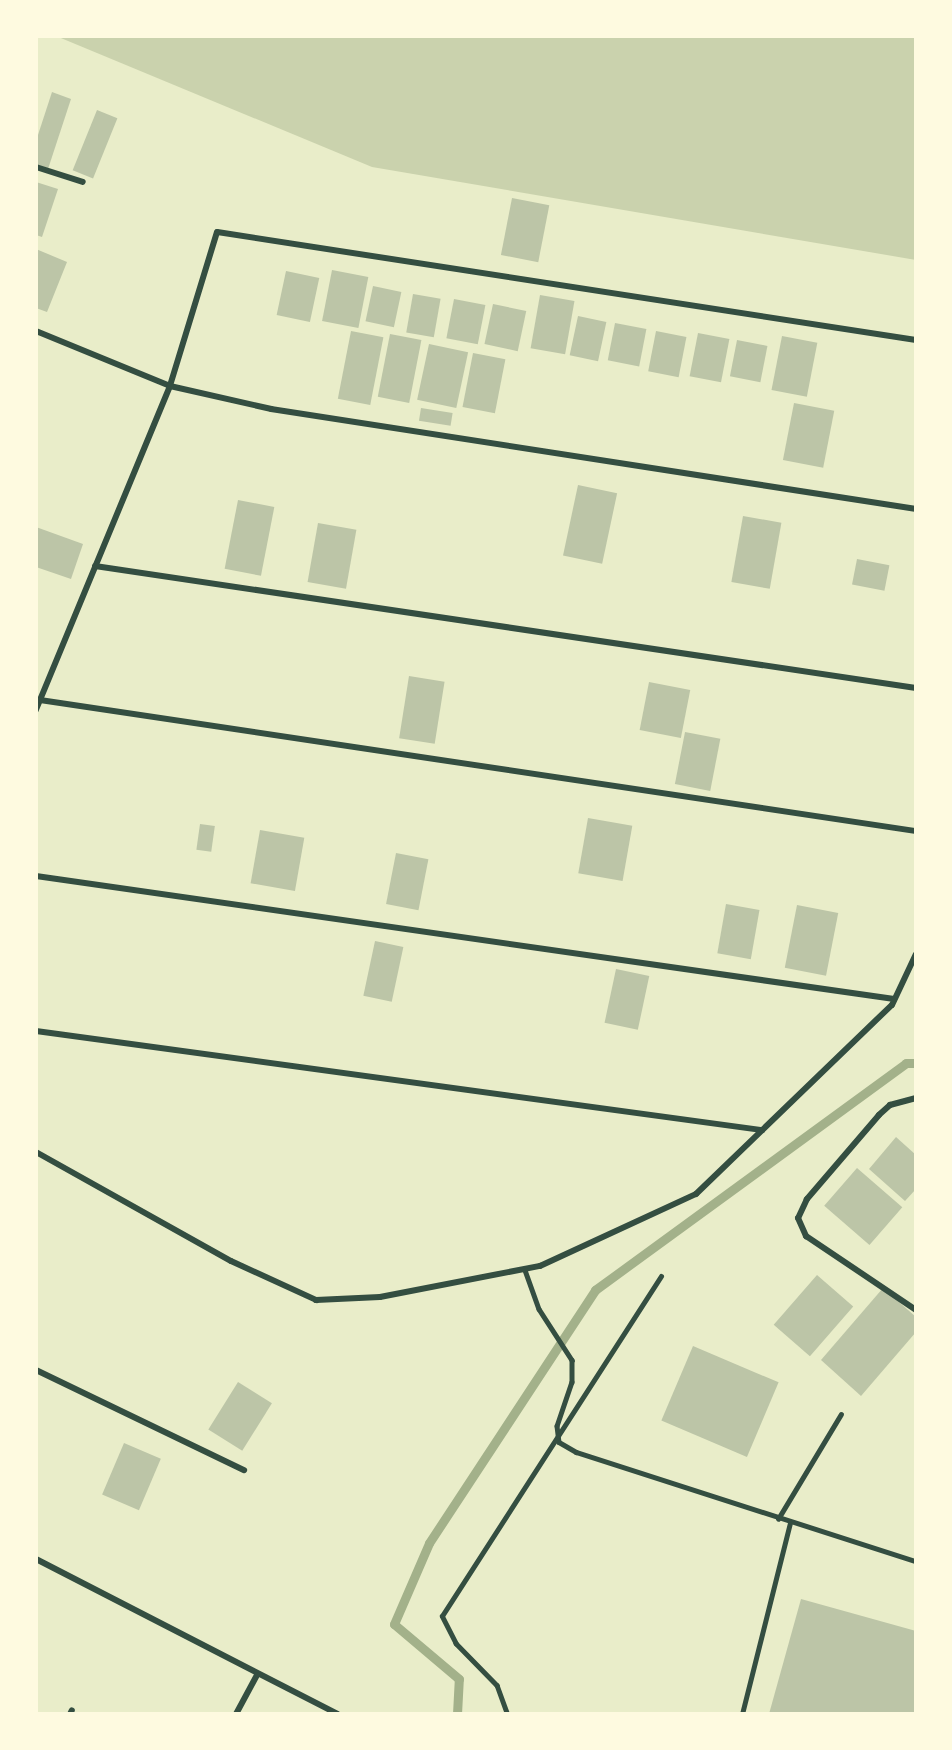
<!DOCTYPE html>
<style>
body{margin:0}
#map{position:relative;width:952px;height:1750px;overflow:hidden;background:#e9edc9;font-family:Cabin,sans-serif}
div>[style]{position:absolute}
.green>*{inset:0;background:#cad2ad}
.stream>*{height:9px;margin:-4.5px;padding:0 4.5px;transform-origin:4.5px;border-radius:4.5px;background:#a3b18a}
.building>*{inset:0;background:#bcc5a7;transform-origin:0 0}
.service>*{height:4.5px;margin:-2.25px;padding:0 2.25px;transform-origin:2.25px;border-radius:2.25px;background:#344e41}
.minor>*{height:6px;margin:-3px;padding:0 3px;transform-origin:3px;border-radius:3px;background:#344e41}
span{translate:-50% -50%;white-space:nowrap;text-align:center;line-height:1.15;-webkit-text-stroke:6px #fefae0;paint-order:stroke}
.frame{position:absolute;inset:0;border:38px solid #fefae0;pointer-events:none}
</style>
<div id="map">
<div class="green">
<i style="clip-path:polygon(56px 36px,916px 36px,916px 260px,372px 167px)"></i>
</div>
<div class="stream">
<i style="left:457px;top:1714px;width:35px;rotate:-87deg"></i>
<i style="left:459px;top:1679px;width:85px;rotate:-139.8deg"></i>
<i style="left:394px;top:1624px;width:88px;rotate:-66.6deg"></i>
<i style="left:429px;top:1543px;width:303px;rotate:-56.7deg"></i>
<i style="left:595px;top:1290px;width:385px;rotate:-36.1deg"></i>
<i style="left:906px;top:1063px;width:10px"></i>
</div>
<div class="building">
<i style="clip-path:polygon(52px 92px,71px 99px,48px 169px,36px 165px,36px 141px)"></i>
<i style="left:97px;top:110px;width:22px;height:65px;rotate:22deg"></i>
<i style="clip-path:polygon(36px 182px,58px 189px,42px 237px,36px 235px)"></i>
<i style="left:512px;top:198px;width:38px;height:58px;rotate:11deg"></i>
<i style="clip-path:polygon(36px 249px,67px 262px,47px 312px,36px 308px)"></i>
<i style="left:332px;top:270px;width:37px;height:52px;rotate:11deg"></i>
<i style="left:286px;top:271px;width:34px;height:45px;rotate:12deg"></i>
<i style="left:373px;top:286px;width:29px;height:36px;rotate:12deg"></i>
<i style="left:413px;top:294px;width:28px;height:39px;rotate:10deg"></i>
<i style="left:540px;top:295px;width:35px;height:54px;rotate:10deg"></i>
<i style="left:454px;top:299px;width:32px;height:40px;rotate:11deg"></i>
<i style="left:493px;top:304px;width:34px;height:41px;rotate:12deg"></i>
<i style="left:578px;top:316px;width:29px;height:40px;rotate:12deg"></i>
<i style="left:615px;top:323px;width:32px;height:38px;rotate:11deg"></i>
<i style="left:351px;top:331px;width:33px;height:69px;rotate:11deg"></i>
<i style="left:656px;top:331px;width:31px;height:41px;rotate:11deg"></i>
<i style="left:698px;top:333px;width:32px;height:44px;rotate:11deg"></i>
<i style="left:390px;top:334px;width:32px;height:64px;rotate:11deg"></i>
<i style="left:782px;top:336px;width:36px;height:55px;rotate:11deg"></i>
<i style="left:737px;top:340px;width:31px;height:37px;rotate:11deg"></i>
<i style="left:429px;top:344px;width:40px;height:57px;rotate:12deg"></i>
<i style="left:473px;top:353px;width:33px;height:55px;rotate:11deg"></i>
<i style="left:794px;top:403px;width:41px;height:58px;rotate:11deg"></i>
<i style="left:421px;top:408px;width:32px;height:13px;rotate:9deg"></i>
<i style="left:578px;top:485px;width:40px;height:72px;rotate:12deg"></i>
<i style="left:238px;top:500px;width:37px;height:70px;rotate:11deg"></i>
<i style="left:743px;top:516px;width:39px;height:67px;rotate:10deg"></i>
<i style="left:318px;top:523px;width:39px;height:60px;rotate:10deg"></i>
<i style="clip-path:polygon(36px 527px,83px 544px,71px 579px,36px 567px)"></i>
<i style="left:857px;top:559px;width:33px;height:26px;rotate:11deg"></i>
<i style="left:409px;top:676px;width:36px;height:63px;rotate:9deg"></i>
<i style="left:649px;top:682px;width:42px;height:49px;rotate:11deg"></i>
<i style="left:685px;top:732px;width:36px;height:53px;rotate:11deg"></i>
<i style="left:588px;top:818px;width:45px;height:56px;rotate:10deg"></i>
<i style="left:200px;top:824px;width:15px;height:26px;rotate:8deg"></i>
<i style="left:260px;top:830px;width:45px;height:54px;rotate:10deg"></i>
<i style="left:396px;top:853px;width:33px;height:52px;rotate:11deg"></i>
<i style="left:726px;top:904px;width:34px;height:50px;rotate:10deg"></i>
<i style="left:797px;top:905px;width:42px;height:64px;rotate:11deg"></i>
<i style="left:375px;top:941px;width:29px;height:56px;rotate:12deg"></i>
<i style="left:616px;top:969px;width:34px;height:55px;rotate:12deg"></i>
<i style="clip-path:polygon(896px 1137px,916px 1155px,916px 1189px,905px 1201px,869px 1169px)"></i>
<i style="left:857px;top:1168px;width:60px;height:50px;rotate:41deg"></i>
<i style="left:817px;top:1275px;width:48px;height:66px;rotate:41deg"></i>
<i style="clip-path:polygon(883px 1288px,916px 1317px,916px 1332px,861px 1396px,821px 1360px)"></i>
<i style="left:693px;top:1346px;width:93px;height:81px;rotate:23deg"></i>
<i style="left:238px;top:1382px;width:40px;height:56px;rotate:32deg"></i>
<i style="left:124px;top:1443px;width:40px;height:56px;rotate:23deg"></i>
<i style="clip-path:polygon(801px 1599px,916px 1631px,916px 1714px,769px 1714px)"></i>
</div>
<div class="service">
<i style="left:525px;top:1270px;width:41px;rotate:70.3deg"></i>
<i style="left:539px;top:1309px;width:61px;rotate:57.1deg"></i>
<i style="left:572px;top:1360px;width:22px;rotate:90deg"></i>
<i style="left:572px;top:1382px;width:46px;rotate:108.8deg"></i>
<i style="left:557px;top:1426px;width:16px;rotate:83deg"></i>
<i style="left:559px;top:1442px;width:20px;rotate:30deg"></i>
<i style="left:576px;top:1452px;width:357px;rotate:17.8deg"></i>
<i style="left:778px;top:1519px;width:122px;rotate:-59deg"></i>
<i style="left:507px;top:1714px;width:30px;rotate:-110deg"></i>
<i style="left:497px;top:1686px;width:59px;rotate:-134.3deg"></i>
<i style="left:456px;top:1644px;width:31px;rotate:-117deg"></i>
<i style="left:442px;top:1616px;width:404px;rotate:-57.2deg"></i>
<i style="left:742px;top:1714px;width:197px;rotate:-75.9deg"></i>
</div>
<div class="minor">
<i style="left:36px;top:167px;width:49px;rotate:17.7deg"></i>
<i style="left:36px;top:331px;width:145px;rotate:22.3deg"></i>
<i style="left:170px;top:386px;width:351px;rotate:112.5deg"></i>
<i style="left:916px;top:340px;width:707px;rotate:-171.22deg"></i>
<i style="left:217px;top:232px;width:161px;rotate:107deg"></i>
<i style="left:170px;top:386px;width:104px;rotate:12.8deg"></i>
<i style="left:271px;top:409px;width:653px;rotate:8.81deg"></i>
<i style="left:95px;top:566px;width:830px;rotate:8.45deg"></i>
<i style="left:40px;top:700px;width:886px;rotate:8.51deg"></i>
<i style="left:36px;top:876px;width:867px;rotate:8.16deg"></i>
<i style="left:36px;top:1031px;width:733px;rotate:7.77deg"></i>
<i style="left:916px;top:1098px;width:27px;rotate:165deg"></i>
<i style="left:890px;top:1105px;width:15px;rotate:138deg"></i>
<i style="left:879px;top:1115px;width:111px;rotate:130.6deg"></i>
<i style="left:807px;top:1199px;width:21px;rotate:115deg"></i>
<i style="left:798px;top:1218px;width:20px;rotate:66deg"></i>
<i style="left:806px;top:1236px;width:133px;rotate:33.9deg"></i>
<i style="left:36px;top:1152px;width:223px;rotate:29.2deg"></i>
<i style="left:231px;top:1261px;width:94px;rotate:24.6deg"></i>
<i style="left:316px;top:1300px;width:64px;rotate:-2.7deg"></i>
<i style="left:380px;top:1297px;width:163px;rotate:-11deg"></i>
<i style="left:540px;top:1266px;width:172px;rotate:-24.8deg"></i>
<i style="left:696px;top:1194px;width:272px;rotate:-44deg"></i>
<i style="left:892px;top:1005px;width:56px;rotate:-64.8deg"></i>
<i style="left:36px;top:1370px;width:231px;rotate:25.7deg"></i>
<i style="left:36px;top:1559px;width:339px;rotate:27.2deg"></i>
<i style="left:70px;top:1714px;width:4px;rotate:-63deg"></i>
<i style="left:236px;top:1714px;width:44px;rotate:-61.7deg"></i>
</div>
<div class="frame"></div>
</div>
